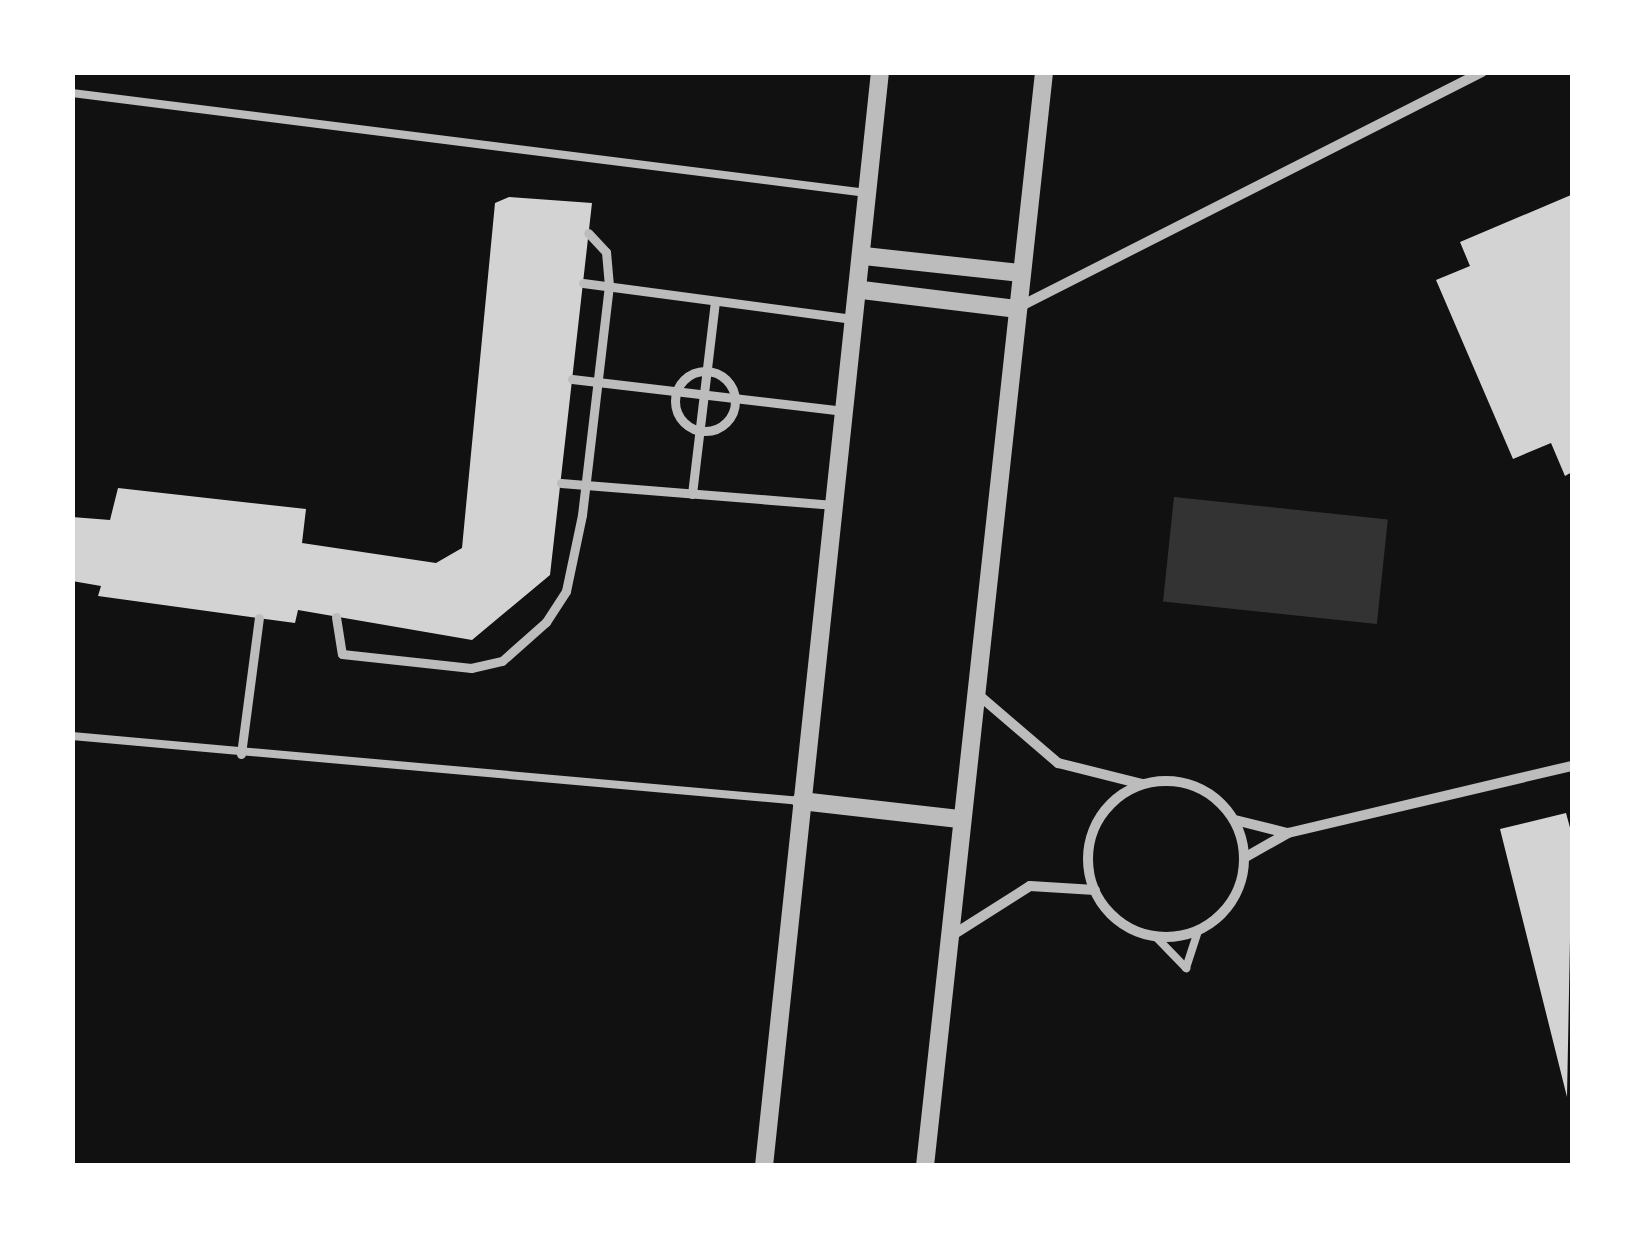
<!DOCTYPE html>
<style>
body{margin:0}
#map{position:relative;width:1645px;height:1238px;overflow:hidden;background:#111;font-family:Raleway,sans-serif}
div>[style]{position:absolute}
.water>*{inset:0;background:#333;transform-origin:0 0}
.building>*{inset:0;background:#d3d3d3}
.service>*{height:8px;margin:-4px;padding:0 4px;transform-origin:4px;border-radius:4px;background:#bcbcbc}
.pedestrian>*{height:9px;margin:-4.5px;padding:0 4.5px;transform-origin:4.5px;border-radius:4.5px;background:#bcbcbc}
.pedestrian>.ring{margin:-4.5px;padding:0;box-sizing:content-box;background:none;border:9px solid #bcbcbc;border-radius:50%}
.minor>*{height:10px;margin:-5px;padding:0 5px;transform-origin:5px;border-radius:5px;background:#bcbcbc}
.minor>.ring{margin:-5px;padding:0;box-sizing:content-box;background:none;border:10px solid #bcbcbc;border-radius:50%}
.tertiary>*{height:18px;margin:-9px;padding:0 9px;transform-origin:9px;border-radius:9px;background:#bcbcbc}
span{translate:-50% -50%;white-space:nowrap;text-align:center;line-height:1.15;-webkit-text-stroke:9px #fff;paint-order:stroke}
.frame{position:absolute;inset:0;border:75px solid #fff;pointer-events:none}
</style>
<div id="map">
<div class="water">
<i style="left:1174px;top:497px;width:215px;height:105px;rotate:6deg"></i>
</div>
<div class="building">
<i style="clip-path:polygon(1571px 195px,1572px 472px,1565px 476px,1551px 443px,1513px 459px,1436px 280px,1470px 266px,1460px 242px)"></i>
<i style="clip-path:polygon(509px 197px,592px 203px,550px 575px,472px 640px,298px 610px,295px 623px,98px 596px,101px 586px,72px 581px,72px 517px,110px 520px,118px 488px,306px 509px,302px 543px,436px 563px,462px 548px,495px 203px)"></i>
<i style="clip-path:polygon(1566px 813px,1572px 835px,1567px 1097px,1500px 829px)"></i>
</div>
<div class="service">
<i style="left:72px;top:93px;width:801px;rotate:7.17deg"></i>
<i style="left:72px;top:736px;width:732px;rotate:5.1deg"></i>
<i style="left:1155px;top:936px;width:45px;rotate:45.9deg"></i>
<i style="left:1186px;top:968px;width:40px;rotate:-72deg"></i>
</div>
<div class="pedestrian">
<i style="left:583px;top:283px;width:272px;rotate:7.6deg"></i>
<i class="ring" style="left:675px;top:371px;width:51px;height:51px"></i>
<i style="left:572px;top:379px;width:274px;rotate:6.7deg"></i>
<i style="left:561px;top:483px;width:276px;rotate:4.6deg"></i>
<i style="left:692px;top:494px;width:194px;rotate:-83.2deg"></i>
<i style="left:336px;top:617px;width:37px;rotate:81deg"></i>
<i style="left:342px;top:654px;width:130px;rotate:6.2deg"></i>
<i style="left:471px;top:668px;width:32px;rotate:-13deg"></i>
<i style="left:502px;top:661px;width:59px;rotate:-41.6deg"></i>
<i style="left:546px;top:622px;width:37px;rotate:-57deg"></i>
<i style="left:566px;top:591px;width:78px;rotate:-78.1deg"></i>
<i style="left:582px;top:515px;width:231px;rotate:-83.3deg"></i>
<i style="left:609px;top:286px;width:34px;rotate:-95deg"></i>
<i style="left:606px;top:252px;width:26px;rotate:-133deg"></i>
<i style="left:241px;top:754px;width:137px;rotate:-82.5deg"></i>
</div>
<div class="minor">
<i style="left:1019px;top:307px;width:519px;rotate:-26.91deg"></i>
<i style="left:974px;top:691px;width:111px;rotate:40.6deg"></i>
<i style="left:1058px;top:763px;width:87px;rotate:14deg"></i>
<i class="ring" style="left:1088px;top:781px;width:146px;height:146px"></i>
<i style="left:1235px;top:820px;width:54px;rotate:14deg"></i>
<i style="left:1244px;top:858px;width:51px;rotate:-29.6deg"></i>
<i style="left:1288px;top:833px;width:292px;rotate:-13.3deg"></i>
<i style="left:948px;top:938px;width:97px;rotate:-32.4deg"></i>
<i style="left:1030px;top:886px;width:65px;rotate:3.5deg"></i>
</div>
<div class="tertiary">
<i style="left:864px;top:256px;width:158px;rotate:6.2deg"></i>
<i style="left:862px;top:290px;width:155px;rotate:7deg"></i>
<i style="left:801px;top:801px;width:159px;rotate:6.5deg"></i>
<i style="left:764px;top:1166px;width:1100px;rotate:-83.95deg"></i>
<i style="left:925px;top:1166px;width:1100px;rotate:-83.79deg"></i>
</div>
<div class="frame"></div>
</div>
